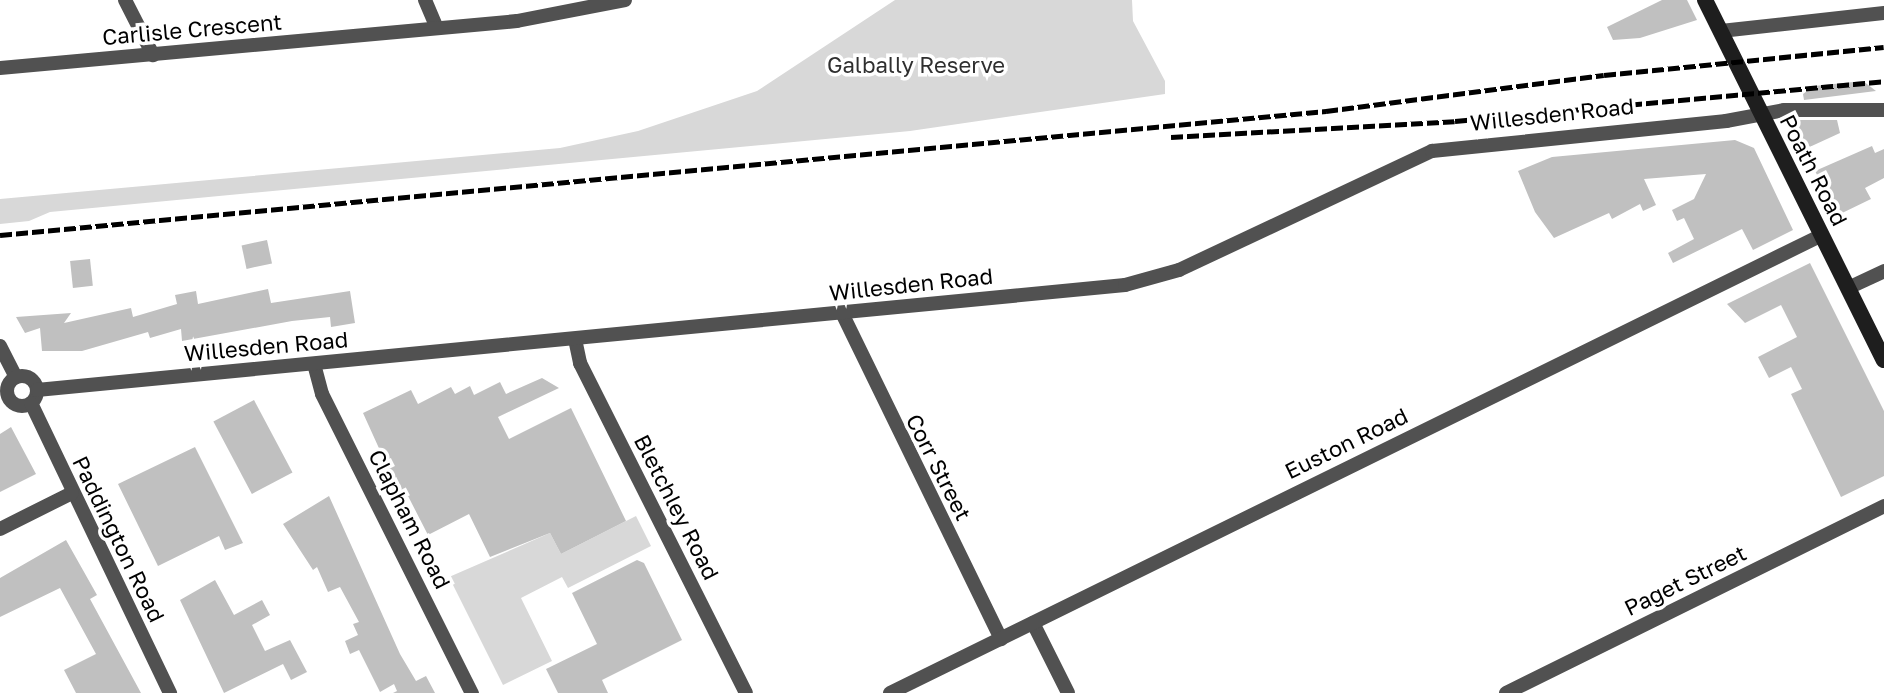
<!DOCTYPE html>
<style>
body{margin:0}
#map{position:relative;width:1884px;height:693px;overflow:hidden;background:#fff;font-family:"Golos Text",sans-serif}
div>[style]{position:absolute}
.green>*{inset:0;background:#d8d8d8}
.building>*{inset:0;background:#c0c0c0;transform-origin:0 0}
.street>*{height:14px;margin:-7px;padding:0 7px;transform-origin:7px;border-radius:7px;background:#515151}
.street>.ring{margin:-7px;padding:0;box-sizing:content-box;background:none;border:14px solid #515151;border-radius:50%}
.secondary>*{height:16px;margin:-8px;padding:0 8px;transform-origin:8px;border-radius:8px;background:#1e1e1e}
.rail>*{height:5px;margin-top:-2.5px;transform-origin:0;background:repeating-linear-gradient(90deg,#000 0 12px,transparent 0 16px)}
span{translate:-50% -50%;white-space:nowrap;text-align:center;line-height:1.15;-webkit-text-stroke:7px #fff;paint-order:stroke}
.street-label{font-size:22px;color:#000}
.park-label{font-size:22px;color:#2f2f2f}
</style>
<div id="map">
<div class="green">
<i style="clip-path:polygon(895px 0,1132px 0,1133px 21px,1165px 81px,1165px 94px,910px 131px,50px 212px,29px 221px,0 224px,0 199px,560px 148px,638px 131px,757px 91px)"></i>
<i style="clip-path:polygon(636px 516px,651px 546px,568px 588px,562px 577px,521px 598px,552px 661px,503px 685px,449px 577px,550px 533px,561px 554px)"></i>
</div>
<div class="building">
<i style="clip-path:polygon(1662px 0,1687px 0,1697px 20px,1640px 38px,1613px 40px,1607px 27px)"></i>
<i style="clip-path:polygon(1863px 81px,1876px 91px,1804px 100px,1803px 94px,1814px 86px)"></i>
<i style="clip-path:polygon(1794px 120px,1837px 120px,1840px 133px,1803px 150px,1791px 128px)"></i>
<i style="clip-path:polygon(1735px 140px,1754px 148px,1793px 230px,1753px 250px,1742px 229px,1673px 263px,1668px 253px,1694px 239px,1684px 218px,1677px 221px,1672px 210px,1694px 199px,1706px 174px,1644px 179px,1656px 205px,1643px 211px,1640px 204px,1612px 219px,1609px 213px,1554px 238px,1535px 212px,1518px 171px,1552px 157px)"></i>
<i style="clip-path:polygon(1872px 146px,1875px 153px,1884px 149px,1884px 178px,1865px 188px,1871px 199px,1838px 215px,1815px 171px)"></i>
<i style="left:267px;top:240px;width:24px;height:26px;rotate:78deg"></i>
<i style="left:90px;top:259px;width:27px;height:20px;rotate:84deg"></i>
<i style="clip-path:polygon(1810px 263px,1884px 411px,1884px 476px,1841px 497px,1791px 394px,1802px 389px,1791px 367px,1769px 378px,1758px 357px,1797px 337px,1781px 305px,1745px 323px,1727px 304px)"></i>
<i style="clip-path:polygon(268px 289px,271px 303px,350px 291px,355px 323px,331px 327px,330px 317px,292px 321px,182px 341px,181px 329px,150px 338px,148px 332px,82px 351px,42px 351px,40px 328px,25px 333px,16px 317px,71px 313px,64px 323px,131px 308px,133px 317px,177px 304px,175px 295px,196px 291px,198px 304px)"></i>
<i style="clip-path:polygon(542px 378px,559px 388px,498px 417px,509px 439px,571px 408px,626px 521px,561px 554px,550px 533px,490px 557px,469px 514px,428px 535px,408px 496px,402px 499px,363px 413px,411px 390px,418px 404px,451px 387px,455px 394px,470px 386px,474px 395px,500px 382px,506px 394px)"></i>
<i style="left:254px;top:400px;width:82px;height:46px;rotate:62deg"></i>
<i style="clip-path:polygon(11px 427px,36px 474px,0 492px,0 434px)"></i>
<i style="clip-path:polygon(195px 447px,243px 543px,225px 550px,219px 536px,158px 566px,118px 484px)"></i>
<i style="clip-path:polygon(329px 496px,400px 654px,416px 681px,426px 676px,435px 693px,393px 693px,397px 691px,394px 684px,380px 692px,359px 650px,350px 654px,345px 641px,358px 635px,353px 624px,359px 622px,340px 587px,328px 592px,317px 567px,313px 570px,283px 524px)"></i>
<i style="clip-path:polygon(66px 540px,97px 595px,90px 599px,141px 693px,76px 693px,64px 670px,96px 654px,60px 588px,0 617px,0 578px)"></i>
<i style="clip-path:polygon(637px 560px,644px 563px,682px 640px,602px 680px,608px 693px,558px 693px,546px 669px,597px 644px,572px 593px)"></i>
<i style="clip-path:polygon(215px 580px,234px 615px,262px 600px,270px 615px,252px 625px,265px 651px,290px 640px,307px 672px,291px 680px,283px 664px,224px 693px,180px 600px)"></i>
</div>
<div class="street">
<i style="left:125px;top:0;width:62px;rotate:63deg"></i>
<i style="left:425px;top:0;width:30px;rotate:67deg"></i>
<i style="left:1721px;top:31px;width:164px;rotate:-6.3deg"></i>
<i style="left:0;top:68px;width:519px;rotate:-5.19deg"></i>
<i style="left:517px;top:21px;width:110px;rotate:-11deg"></i>
<i style="left:1848px;top:288px;width:40px;rotate:-25deg"></i>
<i style="left:842px;top:313px;width:363px;rotate:64deg"></i>
<i style="left:575px;top:339px;width:25px;rotate:78deg"></i>
<i style="left:580px;top:363px;width:369px;rotate:63.3deg"></i>
<i style="left:0;top:346px;width:35px;rotate:63deg"></i>
<i style="left:314px;top:364px;width:31px;rotate:75deg"></i>
<i style="left:322px;top:394px;width:335px;rotate:63.4deg"></i>
<i class="ring" style="left:7px;top:376px;width:16px;height:16px"></i>
<i style="left:37px;top:390px;width:1093px;rotate:-5.51deg"></i>
<i style="left:1125px;top:285px;width:56px;rotate:-15.5deg"></i>
<i style="left:1179px;top:270px;width:280px;rotate:-25.2deg"></i>
<i style="left:1432px;top:151px;width:296px;rotate:-5.8deg"></i>
<i style="left:1726px;top:121px;width:59px;rotate:-10.7deg"></i>
<i style="left:1784px;top:110px;width:100px"></i>
<i style="left:31px;top:403px;width:322px;rotate:64.4deg"></i>
<i style="left:0;top:529px;width:80px;rotate:-26.6deg"></i>
<i style="left:1033px;top:623px;width:78px;rotate:63.4deg"></i>
<i style="left:890px;top:693px;width:1038px;rotate:-26.17deg"></i>
<i style="left:1506px;top:693px;width:422px;rotate:-26.3deg"></i>
</div>
<div class="secondary">
<i style="left:1705px;top:0;width:402px;rotate:63.6deg"></i>
</div>
<div class="rail">
<i style="left:1171px;top:137px;width:284px;rotate:-3.2deg"></i>
<i style="left:1455px;top:121px;width:431px;rotate:-5.3deg"></i>
<i style="left:0;top:235px;width:1332px;rotate:-5.34deg"></i>
<i style="left:1326px;top:111px;width:280px;rotate:-7.4deg"></i>
<i style="left:1604px;top:75px;width:281px;rotate:-5.7deg"></i>
</div>
<div class="street-label">
<span style="left:192px;top:29px;rotate:-5deg">Carlisle Crescent</span>
<span style="left:1552px;top:114px;rotate:-6deg">Willesden Road</span>
<span style="left:1814px;top:170px;rotate:63deg">Poath Road</span>
<span style="left:911px;top:284px;rotate:-6deg">Willesden Road</span>
<span style="left:266px;top:346px;rotate:-5deg">Willesden Road</span>
<span style="left:1346px;top:443px;rotate:-26deg">Euston Road</span>
<span style="left:939px;top:467px;rotate:63deg">Corr Street</span>
<span style="left:677px;top:507px;rotate:63deg">Bletchley Road</span>
<span style="left:410px;top:519px;rotate:63deg">Clapham Road</span>
<span style="left:119px;top:539px;rotate:64deg">Paddington Road</span>
<span style="left:1685px;top:580px;rotate:-26deg">Paget Street</span>
</div>
<div class="park-label">
<span style="left:916px;top:65px">Galbally Reserve</span>
</div>
</div>
